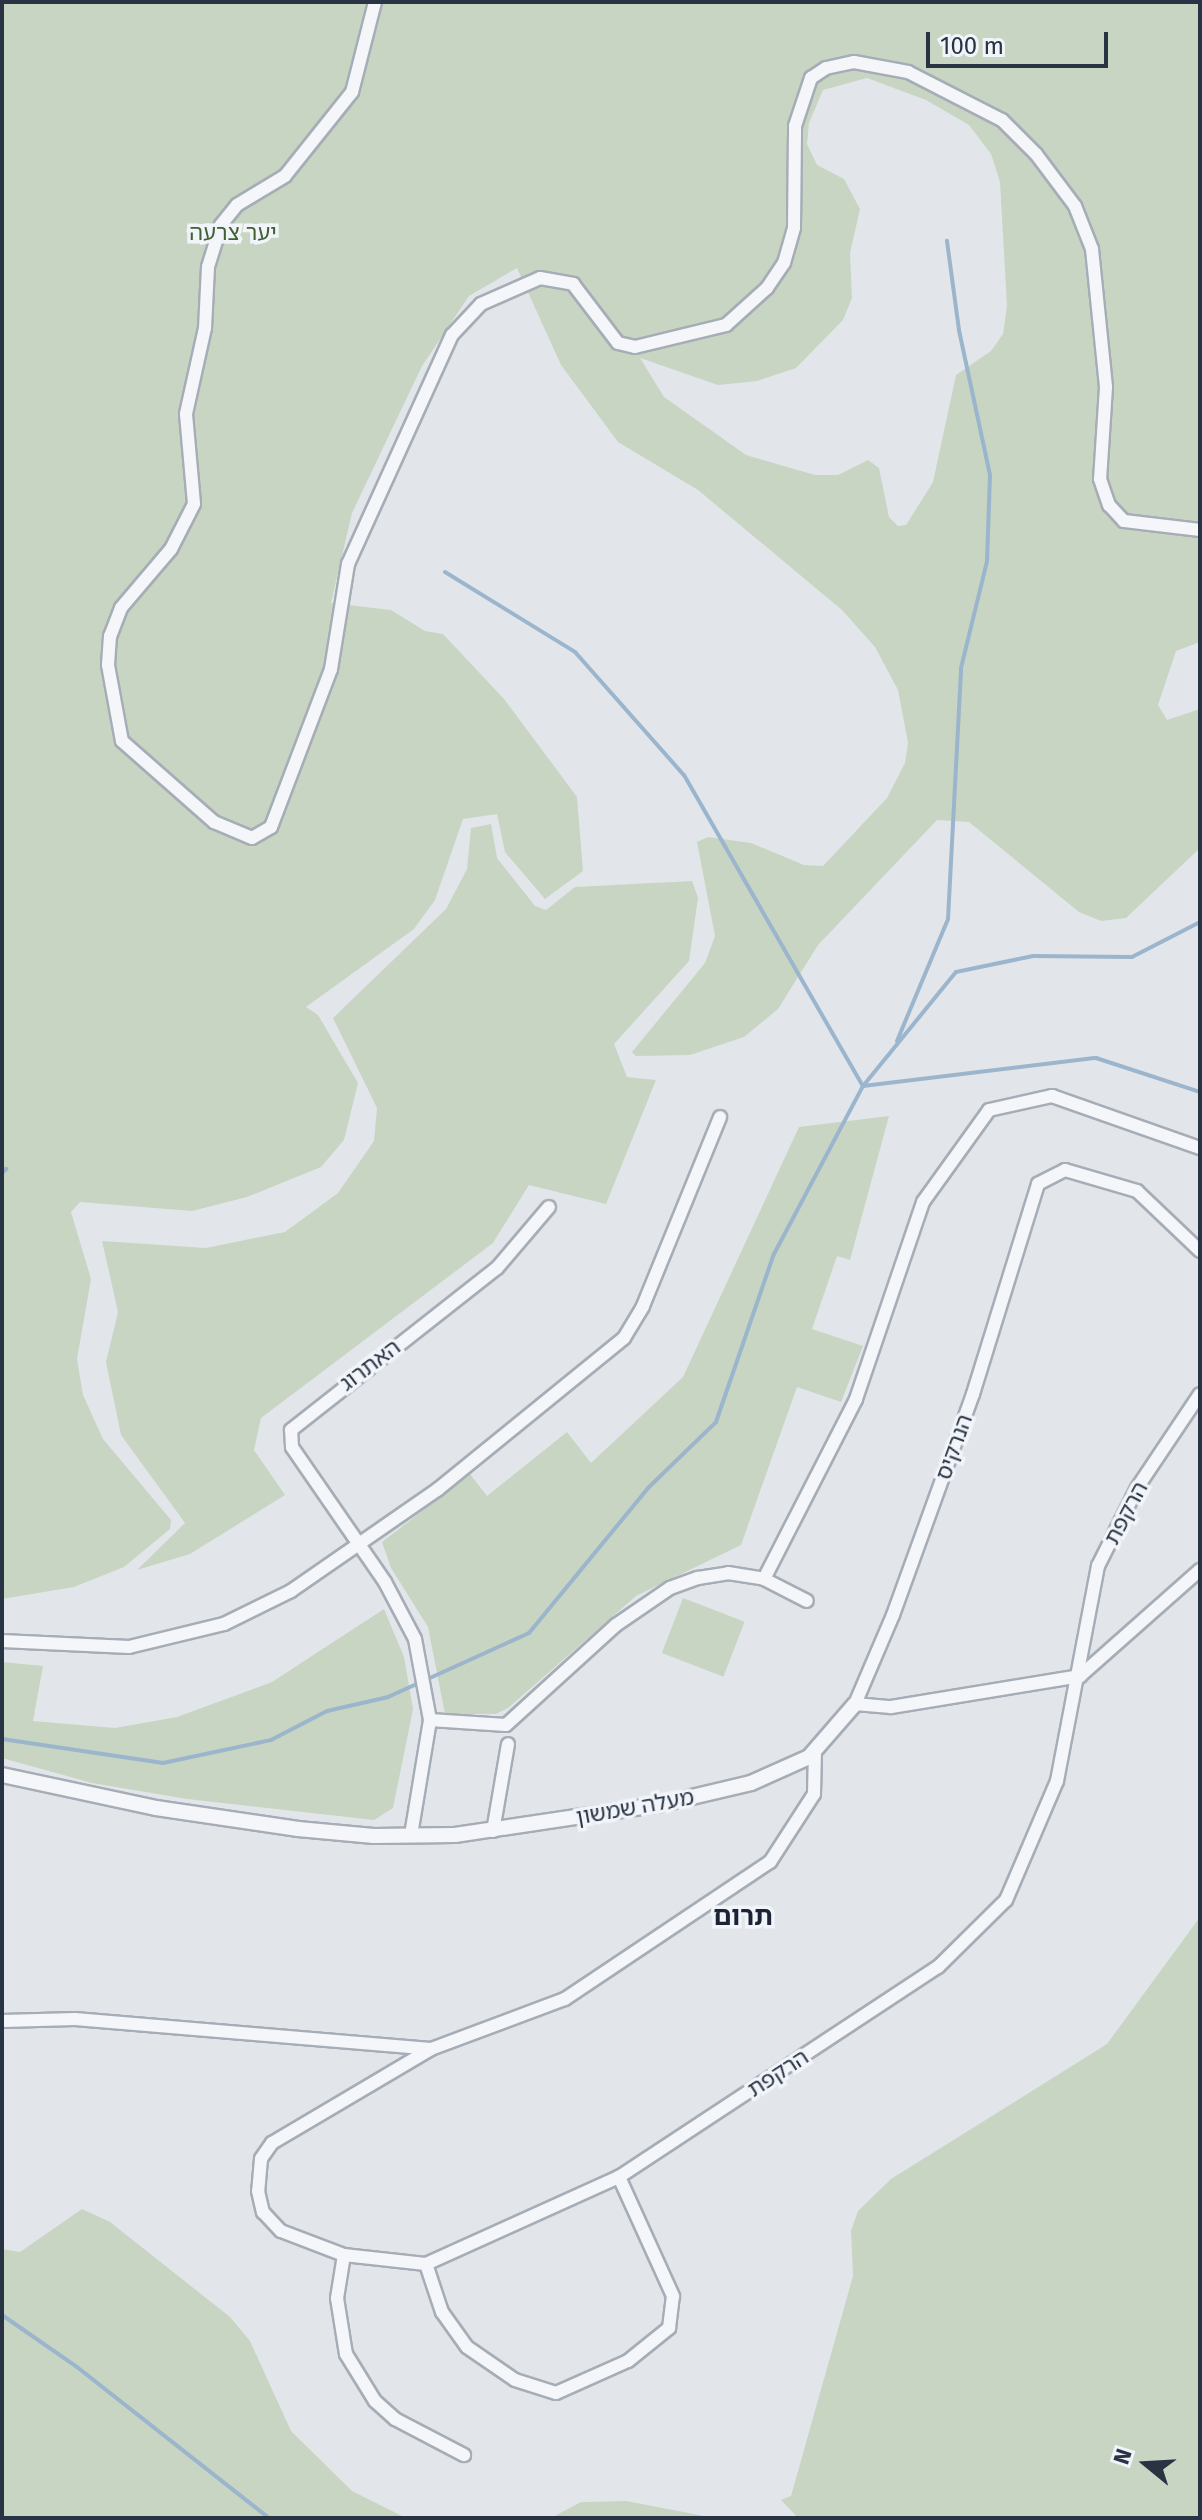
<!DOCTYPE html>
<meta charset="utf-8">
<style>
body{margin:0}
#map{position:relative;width:1202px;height:2520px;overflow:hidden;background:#e2e6eb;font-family:"Fira Sans","Noto Sans Hebrew",sans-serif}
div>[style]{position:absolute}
.green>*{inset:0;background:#c8d5c2;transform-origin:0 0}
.stream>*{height:4px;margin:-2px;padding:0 2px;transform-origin:2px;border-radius:2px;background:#9bb5cd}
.roads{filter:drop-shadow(2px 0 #a6adb6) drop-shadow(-2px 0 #a6adb6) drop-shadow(0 2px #a6adb6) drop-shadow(0 -2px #a6adb6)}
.minor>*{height:12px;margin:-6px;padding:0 6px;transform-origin:6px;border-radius:6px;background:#f5f6f9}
.tertiary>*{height:14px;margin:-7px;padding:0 7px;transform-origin:7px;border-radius:7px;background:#f5f6f9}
span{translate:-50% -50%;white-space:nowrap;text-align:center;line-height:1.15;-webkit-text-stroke:7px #f1f4f8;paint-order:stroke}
.park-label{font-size:22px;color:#3f6135}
.street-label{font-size:22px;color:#283344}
.quarter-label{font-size:26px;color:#1b2435;font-weight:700}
.frame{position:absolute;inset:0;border:4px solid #283344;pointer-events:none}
.north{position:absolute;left:1106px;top:2424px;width:80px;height:80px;-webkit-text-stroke:6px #f1f4f8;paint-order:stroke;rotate:288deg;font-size:22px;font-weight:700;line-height:32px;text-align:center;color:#283344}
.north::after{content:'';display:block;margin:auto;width:28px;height:36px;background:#283344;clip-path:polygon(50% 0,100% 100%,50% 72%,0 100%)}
.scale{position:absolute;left:926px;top:32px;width:182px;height:36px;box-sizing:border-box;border:4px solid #283344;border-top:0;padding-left:10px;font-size:24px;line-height:28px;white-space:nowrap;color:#283344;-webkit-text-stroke:6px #f1f4f8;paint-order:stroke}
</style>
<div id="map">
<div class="green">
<i style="clip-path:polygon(evenodd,2px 2px,1200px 2px,1200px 642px,1176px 651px,1158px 705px,1167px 720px,1200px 709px,1200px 848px,1126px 918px,1101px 921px,1079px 912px,969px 822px,937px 820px,818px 945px,778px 1009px,744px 1037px,690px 1055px,636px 1056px,632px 1052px,705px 963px,715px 936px,697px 842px,708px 837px,751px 843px,804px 865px,823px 866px,887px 798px,905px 763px,908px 743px,898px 690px,875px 647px,842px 610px,698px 490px,618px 442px,561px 365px,517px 268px,469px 296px,422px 366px,352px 513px,331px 603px,391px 610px,425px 631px,443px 634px,504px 699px,577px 797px,583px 871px,545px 899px,505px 852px,497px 814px,463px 819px,435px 900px,414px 929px,306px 1007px,318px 1015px,358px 1083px,344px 1140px,321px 1167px,247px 1197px,192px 1211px,80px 1202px,71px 1212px,91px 1279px,77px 1359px,83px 1395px,103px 1439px,171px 1520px,170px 1529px,124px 1567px,74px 1587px,2px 1599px,2px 2px,867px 78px,926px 100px,969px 125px,991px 154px,1000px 182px,1007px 306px,1003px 334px,991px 351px,956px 375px,933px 482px,906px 525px,898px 526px,889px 517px,879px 468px,868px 460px,838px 475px,815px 475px,746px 455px,664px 397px,640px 358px,718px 385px,757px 381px,796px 368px,843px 320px,852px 298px,850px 253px,860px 209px,844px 179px,817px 165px,807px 144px,809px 123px,823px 90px,867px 78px)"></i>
<i style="clip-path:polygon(491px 824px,497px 858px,535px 906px,546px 910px,575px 887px,692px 881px,698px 898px,689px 961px,614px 1044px,627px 1077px,656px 1080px,606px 1204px,529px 1185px,493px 1243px,261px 1418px,254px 1450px,285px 1495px,190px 1554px,137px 1570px,185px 1523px,121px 1435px,106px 1362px,118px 1312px,102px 1241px,206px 1248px,285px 1232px,338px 1193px,374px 1141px,377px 1108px,333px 1018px,446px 909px,467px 869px,471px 828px)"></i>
<i style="clip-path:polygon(889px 1116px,850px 1260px,837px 1256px,812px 1329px,863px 1346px,841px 1402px,797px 1387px,741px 1545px,636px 1596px,508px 1708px,496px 1714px,445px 1714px,428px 1627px,391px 1568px,382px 1542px,470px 1474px,487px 1496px,567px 1432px,591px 1463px,683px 1377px,799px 1127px)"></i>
<i style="left:683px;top:1598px;width:66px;height:59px;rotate:21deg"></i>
<i style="clip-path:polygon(384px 1609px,404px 1657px,413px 1709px,393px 1808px,374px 1820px,187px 1799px,92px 1783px,2px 1758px,2px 1662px,43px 1666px,33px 1721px,115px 1728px,177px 1717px,272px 1682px)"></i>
<i style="clip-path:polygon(1200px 1917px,1200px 2518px,798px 2518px,781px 2500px,791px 2496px,853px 2276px,851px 2231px,858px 2211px,891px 2179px,1107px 2044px)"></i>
<i style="clip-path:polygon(82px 2209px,110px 2222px,230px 2317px,250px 2341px,291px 2431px,352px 2491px,406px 2518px,2px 2518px,2px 2249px,20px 2252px)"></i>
<i style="clip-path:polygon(626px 2501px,704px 2516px,707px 2518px,551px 2518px,581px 2502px)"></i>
</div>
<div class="stream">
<i style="left:445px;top:572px;width:153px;rotate:31.6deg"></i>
<i style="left:575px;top:652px;width:164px;rotate:48.5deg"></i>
<i style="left:684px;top:775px;width:359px;rotate:60.1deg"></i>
<i style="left:863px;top:1086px;width:235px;rotate:-6.9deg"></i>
<i style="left:1096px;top:1058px;width:109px;rotate:18.1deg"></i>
<i style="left:897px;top:1041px;width:132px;rotate:-67.3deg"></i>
<i style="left:948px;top:919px;width:251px;rotate:-87deg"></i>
<i style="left:961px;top:668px;width:110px;rotate:-76.3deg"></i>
<i style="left:987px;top:561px;width:86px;rotate:-88deg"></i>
<i style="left:990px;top:475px;width:148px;rotate:-102.1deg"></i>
<i style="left:959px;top:330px;width:90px;rotate:-97.7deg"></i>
<i style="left:2px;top:1173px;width:6px;rotate:-45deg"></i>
<i style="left:2px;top:1739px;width:163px;rotate:8.5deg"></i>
<i style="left:163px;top:1763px;width:110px;rotate:-12deg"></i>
<i style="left:271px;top:1740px;width:63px;rotate:-27.4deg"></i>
<i style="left:327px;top:1711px;width:63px;rotate:-12.9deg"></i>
<i style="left:388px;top:1697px;width:155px;rotate:-24.4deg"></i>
<i style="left:529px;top:1633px;width:188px;rotate:-50.6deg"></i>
<i style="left:648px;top:1488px;width:95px;rotate:-44.1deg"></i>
<i style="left:716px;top:1422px;width:178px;rotate:-71deg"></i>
<i style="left:774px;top:1254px;width:190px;rotate:-62.1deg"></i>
<i style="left:863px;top:1086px;width:147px;rotate:-50.8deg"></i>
<i style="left:956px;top:972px;width:79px;rotate:-11.7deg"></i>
<i style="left:1033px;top:956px;width:99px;rotate:0.6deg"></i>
<i style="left:1132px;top:957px;width:76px;rotate:-27.2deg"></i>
<i style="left:2px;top:2315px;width:91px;rotate:34.7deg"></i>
<i style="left:77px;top:2367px;width:244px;rotate:38.2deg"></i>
</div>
<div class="roads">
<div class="minor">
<i style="left:375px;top:2px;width:93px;rotate:104.3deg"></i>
<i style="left:352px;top:92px;width:107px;rotate:128.6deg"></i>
<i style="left:285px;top:176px;width:56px;rotate:148.9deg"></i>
<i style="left:237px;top:205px;width:26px;rotate:129deg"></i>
<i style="left:221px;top:225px;width:44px;rotate:107.2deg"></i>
<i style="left:208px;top:267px;width:61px;rotate:92.8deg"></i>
<i style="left:205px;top:328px;width:88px;rotate:102.5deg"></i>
<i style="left:186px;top:414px;width:90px;rotate:84.9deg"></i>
<i style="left:194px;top:504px;width:51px;rotate:117.1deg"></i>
<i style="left:171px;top:549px;width:77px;rotate:130.3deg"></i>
<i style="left:121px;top:608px;width:30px;rotate:111deg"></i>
<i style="left:110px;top:636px;width:29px;rotate:94deg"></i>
<i style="left:108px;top:665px;width:77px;rotate:79.6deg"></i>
<i style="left:122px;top:741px;width:123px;rotate:41.4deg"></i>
<i style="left:214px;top:822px;width:41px;rotate:22.8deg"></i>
<i style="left:252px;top:838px;width:22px;rotate:-30deg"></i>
<i style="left:271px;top:827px;width:169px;rotate:-69.2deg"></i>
<i style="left:331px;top:669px;width:106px;rotate:-80.8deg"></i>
<i style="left:348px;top:564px;width:252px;rotate:-65.6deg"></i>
<i style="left:452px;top:335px;width:42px;rotate:-46.9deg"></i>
<i style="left:481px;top:304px;width:64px;rotate:-23.8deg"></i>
<i style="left:540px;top:278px;width:34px;rotate:10deg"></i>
<i style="left:573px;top:284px;width:74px;rotate:52.7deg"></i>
<i style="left:618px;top:343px;width:17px;rotate:13deg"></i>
<i style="left:635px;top:347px;width:94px;rotate:-13.6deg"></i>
<i style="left:726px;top:325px;width:55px;rotate:-42.1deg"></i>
<i style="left:767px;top:288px;width:30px;rotate:-56deg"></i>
<i style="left:784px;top:263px;width:36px;rotate:-74deg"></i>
<i style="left:794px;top:228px;width:102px;rotate:-89.4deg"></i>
<i style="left:795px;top:126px;width:51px;rotate:-71.6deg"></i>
<i style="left:811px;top:78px;width:18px;rotate:-34deg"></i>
<i style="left:826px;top:68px;width:29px;rotate:-12deg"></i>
<i style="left:854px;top:62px;width:55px;rotate:10.5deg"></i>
<i style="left:908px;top:72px;width:106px;rotate:27.1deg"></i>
<i style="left:1002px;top:120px;width:48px;rotate:45deg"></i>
<i style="left:1036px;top:154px;width:65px;rotate:53.1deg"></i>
<i style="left:1075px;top:206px;width:46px;rotate:68.4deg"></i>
<i style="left:1092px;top:249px;width:139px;rotate:84.2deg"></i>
<i style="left:1106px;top:387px;width:92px;rotate:93.7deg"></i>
<i style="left:1100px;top:479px;width:28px;rotate:71deg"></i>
<i style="left:1109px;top:505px;width:22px;rotate:47deg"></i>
<i style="left:1124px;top:521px;width:77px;rotate:6.8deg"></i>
<i style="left:1200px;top:1251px;width:87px;rotate:-136.4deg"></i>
<i style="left:1137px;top:1191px;width:75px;rotate:-163.7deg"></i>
<i style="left:1065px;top:1170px;width:30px;rotate:153deg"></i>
<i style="left:1038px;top:1184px;width:220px;rotate:107.2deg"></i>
<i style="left:973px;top:1394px;width:235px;rotate:109.9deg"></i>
<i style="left:893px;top:1615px;width:97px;rotate:113.1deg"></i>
<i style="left:855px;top:1704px;width:36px;rotate:5deg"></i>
<i style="left:891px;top:1707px;width:192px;rotate:-9.3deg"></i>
<i style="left:1080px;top:1676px;width:160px;rotate:-41.5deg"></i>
<i style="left:764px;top:1579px;width:202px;rotate:-62.9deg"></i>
<i style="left:856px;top:1399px;width:208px;rotate:-71.2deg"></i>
<i style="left:923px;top:1202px;width:113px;rotate:-54.3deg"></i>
<i style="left:989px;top:1110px;width:65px;rotate:-12.5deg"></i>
<i style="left:1052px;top:1096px;width:157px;rotate:19.4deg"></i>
<i style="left:2px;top:1641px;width:127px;rotate:2.7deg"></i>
<i style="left:129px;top:1647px;width:98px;rotate:-13.6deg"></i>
<i style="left:224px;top:1624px;width:75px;rotate:-26.2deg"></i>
<i style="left:291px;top:1591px;width:178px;rotate:-34.7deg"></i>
<i style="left:437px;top:1490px;width:241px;rotate:-39.1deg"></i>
<i style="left:624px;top:1338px;width:37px;rotate:-59deg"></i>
<i style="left:643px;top:1306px;width:204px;rotate:-67.8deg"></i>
<i style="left:430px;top:1720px;width:76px;rotate:3.8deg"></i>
<i style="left:506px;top:1725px;width:149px;rotate:-42.3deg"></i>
<i style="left:616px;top:1625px;width:65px;rotate:-34.4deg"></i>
<i style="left:670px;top:1588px;width:30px;rotate:-20deg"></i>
<i style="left:698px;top:1578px;width:30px;rotate:-9deg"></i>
<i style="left:728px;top:1573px;width:36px;rotate:9deg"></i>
<i style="left:764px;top:1579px;width:48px;rotate:27.1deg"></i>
<i style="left:493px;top:1831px;width:88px;rotate:-80.2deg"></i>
<i style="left:411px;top:1835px;width:117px;rotate:-80.6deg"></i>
<i style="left:430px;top:1720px;width:82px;rotate:-100.5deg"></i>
<i style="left:415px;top:1639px;width:64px;rotate:-117.8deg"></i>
<i style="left:385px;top:1582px;width:164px;rotate:-124.6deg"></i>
<i style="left:292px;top:1447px;width:17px;rotate:-93deg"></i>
<i style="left:291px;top:1430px;width:262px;rotate:-38.2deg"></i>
<i style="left:497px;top:1268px;width:80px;rotate:-49.6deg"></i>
<i style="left:2px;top:2021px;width:73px;rotate:-1.6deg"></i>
<i style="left:75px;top:2019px;width:357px;rotate:4.8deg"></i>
<i style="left:431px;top:2049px;width:143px;rotate:-20.5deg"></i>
<i style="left:565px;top:1999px;width:247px;rotate:-33.8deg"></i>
<i style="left:770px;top:1862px;width:81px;rotate:-57.1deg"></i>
<i style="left:814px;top:1794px;width:43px;rotate:-88.7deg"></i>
<i style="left:431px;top:2049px;width:185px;rotate:149.4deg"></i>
<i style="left:272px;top:2143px;width:19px;rotate:125deg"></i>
<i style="left:261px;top:2159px;width:32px;rotate:95deg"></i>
<i style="left:258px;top:2191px;width:22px;rotate:77deg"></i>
<i style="left:263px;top:2212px;width:26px;rotate:47deg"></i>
<i style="left:281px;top:2231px;width:67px;rotate:20.9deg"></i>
<i style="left:344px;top:2255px;width:82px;rotate:6.3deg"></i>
<i style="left:426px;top:2264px;width:212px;rotate:-24.3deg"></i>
<i style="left:619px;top:2177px;width:382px;rotate:-33.4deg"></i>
<i style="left:938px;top:1967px;width:95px;rotate:-44.6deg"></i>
<i style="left:1006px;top:1900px;width:129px;rotate:-66.8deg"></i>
<i style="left:1057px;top:1781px;width:219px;rotate:-79.2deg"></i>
<i style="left:1098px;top:1566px;width:87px;rotate:-63.4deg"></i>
<i style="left:1137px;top:1488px;width:113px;rotate:-56.2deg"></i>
<i style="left:344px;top:2255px;width:44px;rotate:99.2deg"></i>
<i style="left:337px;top:2298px;width:57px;rotate:80.9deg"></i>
<i style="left:346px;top:2354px;width:55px;rotate:58.3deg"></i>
<i style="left:375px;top:2401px;width:27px;rotate:42deg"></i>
<i style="left:395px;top:2419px;width:78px;rotate:27.6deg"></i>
<i style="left:426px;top:2264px;width:51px;rotate:71.6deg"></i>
<i style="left:442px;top:2312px;width:43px;rotate:54.5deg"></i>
<i style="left:467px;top:2347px;width:58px;rotate:34.5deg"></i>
<i style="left:515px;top:2380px;width:43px;rotate:17.6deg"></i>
<i style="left:556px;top:2393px;width:79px;rotate:-24deg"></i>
<i style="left:628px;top:2361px;width:53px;rotate:-38.8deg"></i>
<i style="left:669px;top:2328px;width:32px;rotate:-83deg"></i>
<i style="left:673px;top:2296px;width:131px;rotate:-114.4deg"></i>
</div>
<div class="tertiary">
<i style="left:2px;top:1775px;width:157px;rotate:12.1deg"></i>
<i style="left:156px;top:1808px;width:144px;rotate:8.4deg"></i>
<i style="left:298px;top:1829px;width:76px;rotate:5.3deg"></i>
<i style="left:374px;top:1836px;width:81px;rotate:-0.7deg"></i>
<i style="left:455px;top:1835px;width:209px;rotate:-8.5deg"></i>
<i style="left:662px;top:1804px;width:91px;rotate:-13.3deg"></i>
<i style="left:751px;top:1783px;width:64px;rotate:-24.1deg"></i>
<i style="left:809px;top:1757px;width:70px;rotate:-49deg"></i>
</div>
</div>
<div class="park-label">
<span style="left:233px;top:233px">יער צרעה</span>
</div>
<div class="street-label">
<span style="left:370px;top:1365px;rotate:-37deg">האתרוג</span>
<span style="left:954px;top:1447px;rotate:-70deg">הנרקיס</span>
<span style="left:1126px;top:1513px;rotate:-62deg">הרקפת</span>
<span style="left:635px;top:1807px;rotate:-10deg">מעלה שמשון</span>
<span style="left:778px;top:2073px;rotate:-33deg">הרקפת</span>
</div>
<div class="quarter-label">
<span style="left:743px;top:1917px">תרום</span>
</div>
<div class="frame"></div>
<div class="north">N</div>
<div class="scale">100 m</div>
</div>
